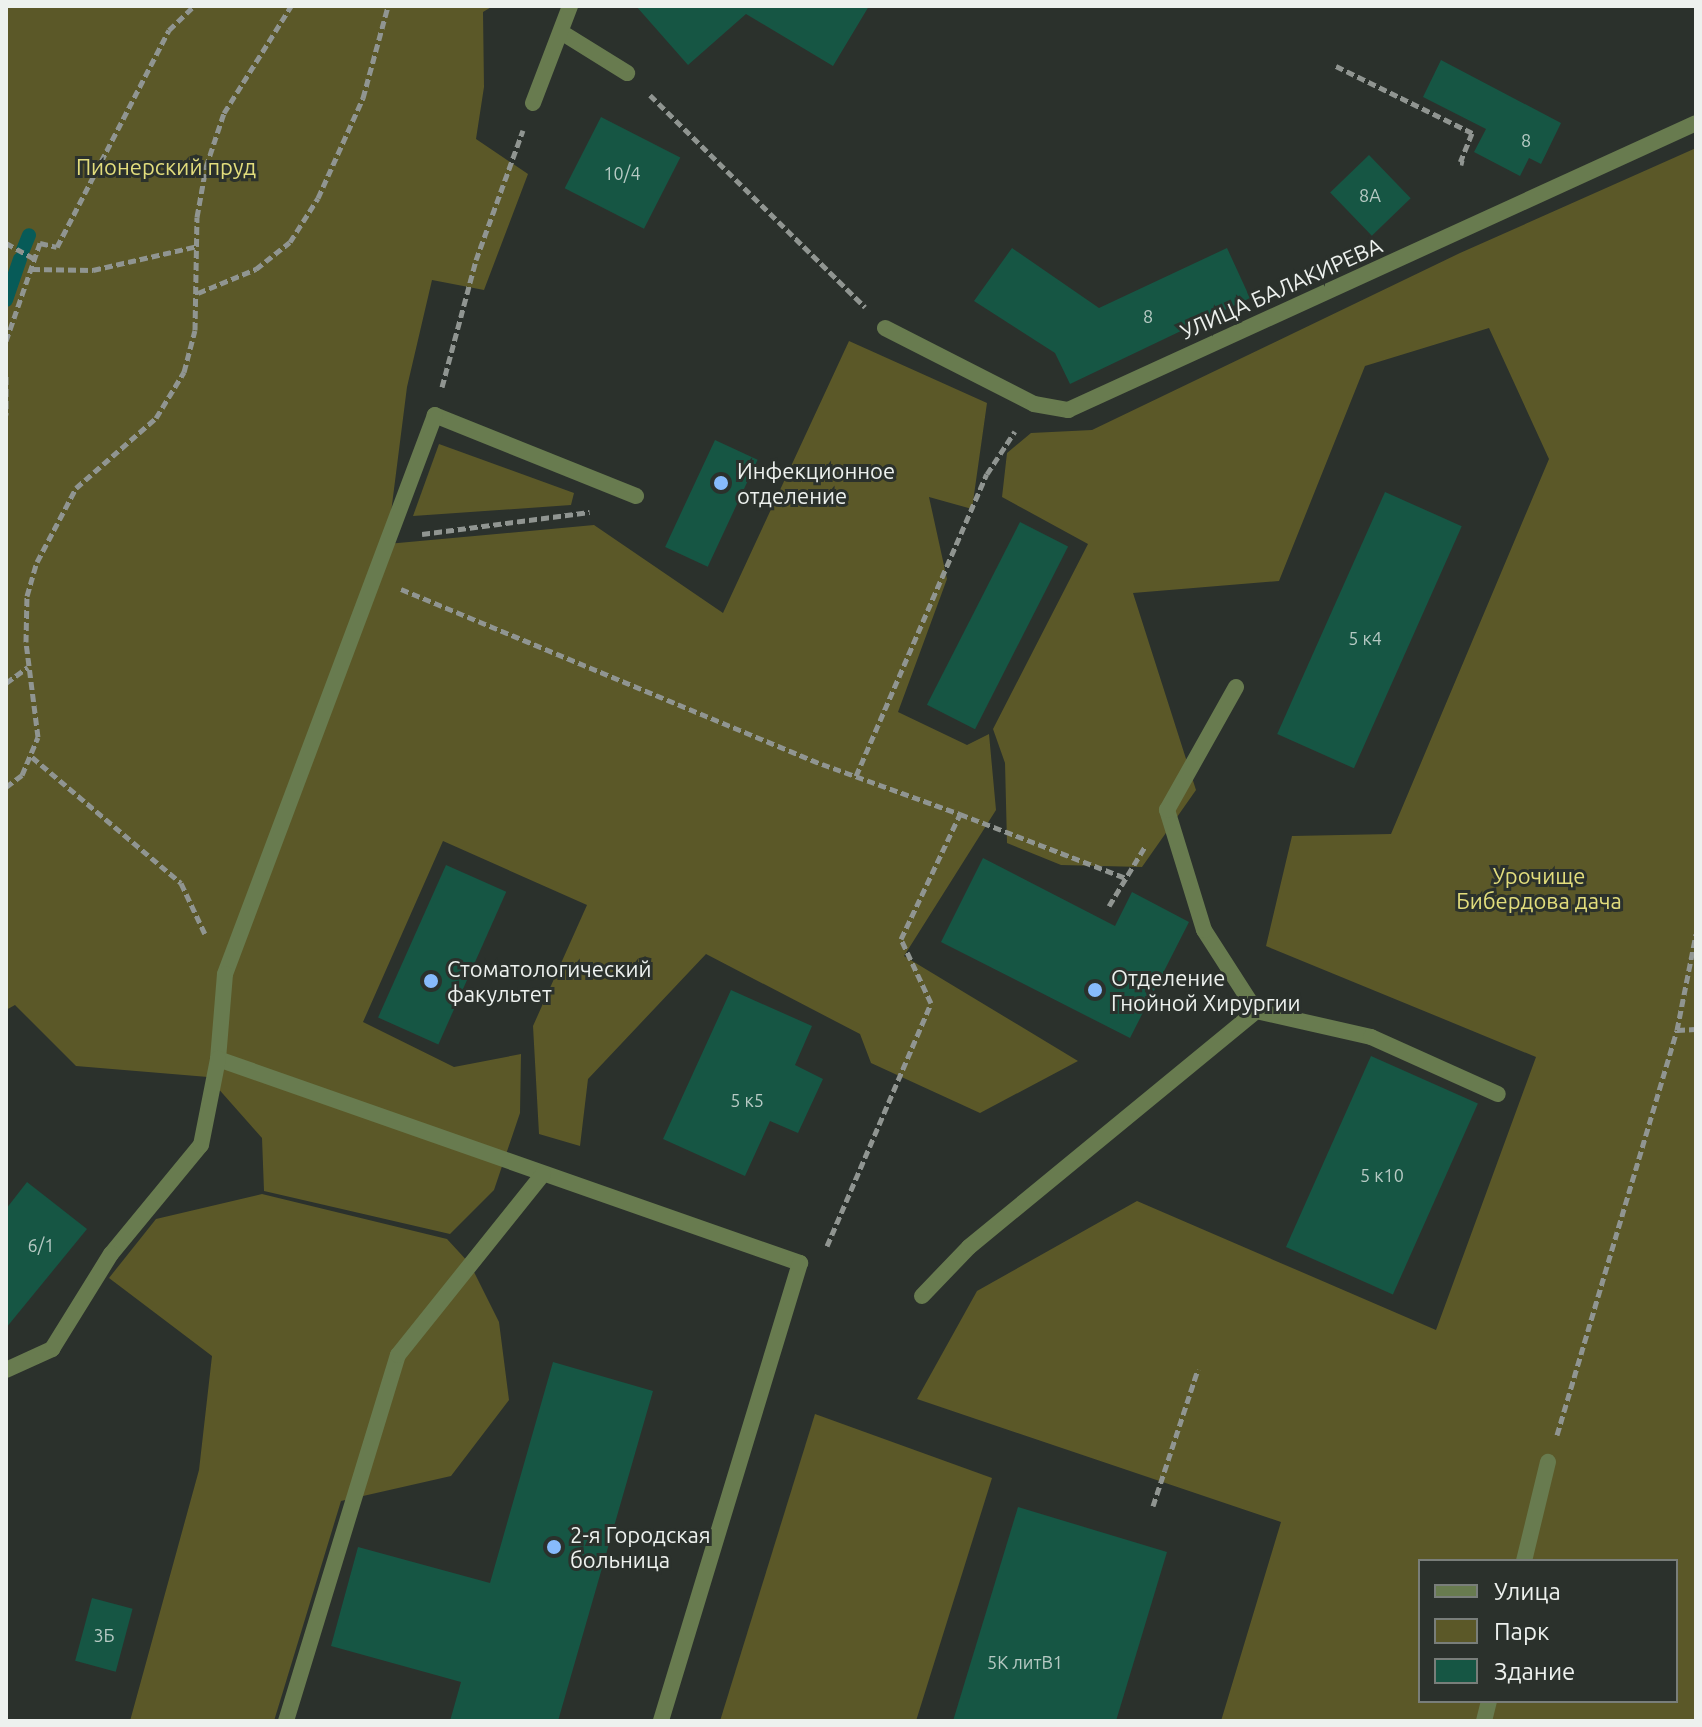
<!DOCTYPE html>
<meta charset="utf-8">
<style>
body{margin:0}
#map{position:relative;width:1702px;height:1727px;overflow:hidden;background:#2b312c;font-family:Ubuntu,sans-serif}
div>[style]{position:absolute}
.green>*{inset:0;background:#5b5828}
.stream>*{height:14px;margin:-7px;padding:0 7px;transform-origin:7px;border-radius:7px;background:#075b58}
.building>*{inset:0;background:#165644;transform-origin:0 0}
.path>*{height:5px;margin-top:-2.5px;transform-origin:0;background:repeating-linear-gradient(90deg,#909591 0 8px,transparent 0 12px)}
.lane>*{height:16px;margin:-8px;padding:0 8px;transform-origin:8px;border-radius:8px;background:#687b4f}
.street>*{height:16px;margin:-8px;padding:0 8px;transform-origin:8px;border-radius:8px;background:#687b4f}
.dots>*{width:22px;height:22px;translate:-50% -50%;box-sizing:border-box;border:4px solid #2b312c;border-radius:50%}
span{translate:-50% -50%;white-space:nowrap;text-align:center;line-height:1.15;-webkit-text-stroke:6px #2b312c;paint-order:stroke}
.number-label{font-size:18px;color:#b7cac4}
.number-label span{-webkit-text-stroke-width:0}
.park-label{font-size:22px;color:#e2dd7c}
.street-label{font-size:22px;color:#edf1ee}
.poi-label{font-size:22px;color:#edf1ee}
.left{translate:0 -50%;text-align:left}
.frame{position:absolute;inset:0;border:8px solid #edf1ee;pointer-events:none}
.legend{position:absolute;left:1418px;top:1559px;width:260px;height:144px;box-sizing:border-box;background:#2b312c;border:2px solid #797e7a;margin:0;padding:10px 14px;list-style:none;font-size:24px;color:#edf1ee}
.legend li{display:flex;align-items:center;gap:16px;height:40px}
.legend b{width:40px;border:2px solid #797e7a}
</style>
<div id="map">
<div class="green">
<i style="clip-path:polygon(6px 6px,493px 6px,483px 12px,484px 87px,476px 139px,528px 174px,484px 290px,432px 280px,407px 387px,387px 544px,594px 525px,723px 613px,849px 341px,987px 403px,972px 509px,929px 497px,947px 579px,898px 712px,967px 745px,989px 734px,996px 810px,904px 956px,1078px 1061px,980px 1113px,871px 1063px,860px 1034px,706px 954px,588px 1079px,580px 1146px,539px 1134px,533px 1026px,587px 905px,443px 841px,363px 1022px,454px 1067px,521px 1054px,520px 1113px,494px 1190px,450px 1234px,264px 1191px,262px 1138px,208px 1077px,76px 1066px,15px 1005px,6px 1010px)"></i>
<i style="clip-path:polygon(evenodd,1696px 148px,1696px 1721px,1221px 1721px,1281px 1522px,917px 1399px,977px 1291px,1137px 1201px,1436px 1330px,1536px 1057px,1266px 946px,1292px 836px,1391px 834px,1549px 459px,1489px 328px,1365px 366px,1279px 581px,1133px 593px,1196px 790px,1142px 867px,1061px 865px,1007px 843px,1005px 763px,993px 729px,1088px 544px,1002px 497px,1007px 453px,1031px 433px,1092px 430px,1460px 253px,1696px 148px,1420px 1561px,1676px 1561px,1676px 1701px,1420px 1701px,1420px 1561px)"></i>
<i style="clip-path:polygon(439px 444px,574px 493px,571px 505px,413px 516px)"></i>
<i style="clip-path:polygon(262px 1194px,447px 1239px,470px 1264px,499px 1322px,509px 1400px,451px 1476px,341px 1501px,274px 1721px,130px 1721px,199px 1470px,212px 1356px,109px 1278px,156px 1219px)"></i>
<i style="clip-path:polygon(815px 1414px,992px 1478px,916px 1721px,720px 1721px)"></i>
</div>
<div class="stream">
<i style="left:23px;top:250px;width:16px;rotate:-68deg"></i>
<i style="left:6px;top:300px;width:43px;rotate:-71.1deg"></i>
</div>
<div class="building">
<i style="clip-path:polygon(636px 6px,869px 6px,833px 66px,746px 14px,688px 65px)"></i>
<i style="clip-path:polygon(1441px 60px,1561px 123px,1541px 164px,1529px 158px,1520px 176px,1474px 152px,1486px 129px,1423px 97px)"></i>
<i style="left:601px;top:117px;width:89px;height:80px;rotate:27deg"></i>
<i style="left:1369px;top:155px;width:60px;height:54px;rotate:46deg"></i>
<i style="clip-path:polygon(1012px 248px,1099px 308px,1227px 248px,1250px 298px,1070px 384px,1055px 353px,974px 301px)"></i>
<i style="left:715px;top:440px;width:47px;height:118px;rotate:25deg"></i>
<i style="left:1385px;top:492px;width:84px;height:265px;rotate:24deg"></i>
<i style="left:1020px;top:522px;width:54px;height:205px;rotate:27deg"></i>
<i style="clip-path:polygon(983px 858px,1115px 926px,1132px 892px,1189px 922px,1130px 1038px,941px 942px)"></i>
<i style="left:446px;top:865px;width:66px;height:167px;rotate:24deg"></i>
<i style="clip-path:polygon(731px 990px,812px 1026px,795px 1065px,823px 1079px,798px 1133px,770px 1121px,745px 1176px,663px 1139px)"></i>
<i style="left:1371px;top:1056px;width:117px;height:209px;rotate:24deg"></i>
<i style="clip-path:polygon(27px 1182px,87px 1229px,6px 1328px,6px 1209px)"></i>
<i style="clip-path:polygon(553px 1362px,653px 1391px,558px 1721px,450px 1721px,461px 1682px,331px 1646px,358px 1547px,490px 1583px)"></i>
<i style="clip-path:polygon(1018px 1507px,1167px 1552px,1116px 1721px,953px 1721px)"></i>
<i style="left:92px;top:1598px;width:42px;height:65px;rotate:15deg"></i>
</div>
<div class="path">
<i style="left:1336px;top:66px;width:152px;rotate:26.2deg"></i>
<i style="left:1472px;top:133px;width:31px;rotate:112deg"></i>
<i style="left:1460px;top:162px;width:4px;rotate:14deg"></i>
<i style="left:650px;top:95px;width:302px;rotate:44.6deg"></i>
<i style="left:6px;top:243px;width:33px;rotate:29deg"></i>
<i style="left:32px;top:269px;width:61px;rotate:0.9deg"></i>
<i style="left:93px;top:270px;width:108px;rotate:-12.9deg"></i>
<i style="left:198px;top:293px;width:63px;rotate:-22.5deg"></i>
<i style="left:256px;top:269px;width:43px;rotate:-38.5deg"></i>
<i style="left:290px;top:242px;width:52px;rotate:-57.5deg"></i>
<i style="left:318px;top:198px;width:110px;rotate:-65.8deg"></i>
<i style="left:363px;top:98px;width:95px;rotate:-74.8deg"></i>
<i style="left:6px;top:341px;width:104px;rotate:-70.9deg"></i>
<i style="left:40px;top:243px;width:17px;rotate:13deg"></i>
<i style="left:57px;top:247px;width:244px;rotate:-62.7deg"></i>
<i style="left:169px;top:30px;width:35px;rotate:-44deg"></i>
<i style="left:6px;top:376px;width:39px;rotate:90deg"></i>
<i style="left:442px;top:387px;width:131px;rotate:-75deg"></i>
<i style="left:476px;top:260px;width:138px;rotate:-70.1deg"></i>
<i style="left:422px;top:534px;width:169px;rotate:-7.5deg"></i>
<i style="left:401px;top:589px;width:456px;rotate:22.6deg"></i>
<i style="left:822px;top:764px;width:147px;rotate:19.9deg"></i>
<i style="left:6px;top:683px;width:27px;rotate:-36deg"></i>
<i style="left:32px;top:757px;width:195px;rotate:40.2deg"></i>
<i style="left:181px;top:883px;width:56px;rotate:64.8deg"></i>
<i style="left:856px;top:776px;width:329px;rotate:-66.6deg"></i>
<i style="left:987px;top:474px;width:51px;rotate:-56.9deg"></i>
<i style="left:6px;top:787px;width:20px;rotate:-37deg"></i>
<i style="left:22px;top:775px;width:41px;rotate:-67.2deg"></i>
<i style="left:38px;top:737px;width:96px;rotate:-97.2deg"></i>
<i style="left:26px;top:642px;width:46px;rotate:-88.8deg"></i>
<i style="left:27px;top:596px;width:35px;rotate:-74deg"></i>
<i style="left:37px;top:562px;width:84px;rotate:-62.2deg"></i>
<i style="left:76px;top:488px;width:106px;rotate:-41.2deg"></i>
<i style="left:156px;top:418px;width:54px;rotate:-58.7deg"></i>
<i style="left:184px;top:372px;width:43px;rotate:-75.3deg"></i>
<i style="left:195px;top:330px;width:113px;rotate:-89deg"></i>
<i style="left:197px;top:217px;width:51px;rotate:-79.8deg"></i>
<i style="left:206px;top:167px;width:57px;rotate:-71.6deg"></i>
<i style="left:224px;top:113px;width:126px;rotate:-57.9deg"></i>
<i style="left:1109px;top:906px;width:71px;rotate:-58.8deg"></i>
<i style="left:1677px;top:1030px;width:19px;rotate:-3deg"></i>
<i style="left:827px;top:1246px;width:264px;rotate:-66.8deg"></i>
<i style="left:931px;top:1003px;width:71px;rotate:-115.1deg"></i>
<i style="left:901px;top:939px;width:138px;rotate:-64.7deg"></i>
<i style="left:960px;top:814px;width:178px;rotate:21.1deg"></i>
<i style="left:1557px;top:1435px;width:422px;rotate:-73.5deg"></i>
<i style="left:1677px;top:1030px;width:98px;rotate:-78.8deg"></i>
<i style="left:1153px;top:1506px;width:144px;rotate:-71.8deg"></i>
</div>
<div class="lane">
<i style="left:561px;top:32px;width:78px;rotate:31.8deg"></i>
<i style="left:636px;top:496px;width:217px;rotate:-158.1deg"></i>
<i style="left:435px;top:415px;width:597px;rotate:110.59deg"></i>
<i style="left:225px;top:974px;width:85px;rotate:94.7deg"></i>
<i style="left:218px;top:1059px;width:617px;rotate:19.32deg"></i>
<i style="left:800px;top:1263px;width:479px;rotate:106.9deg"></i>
<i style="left:1256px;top:1011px;width:118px;rotate:12.7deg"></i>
<i style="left:1371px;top:1037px;width:139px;rotate:24.2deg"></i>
<i style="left:111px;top:1254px;width:141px;rotate:-50.5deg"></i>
<i style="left:201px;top:1145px;width:88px;rotate:-78.8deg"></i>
<i style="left:922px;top:1296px;width:68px;rotate:-46.2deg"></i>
<i style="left:969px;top:1247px;width:372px;rotate:-39.4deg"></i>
<i style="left:1256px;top:1011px;width:96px;rotate:-122.7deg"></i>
<i style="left:1204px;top:930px;width:126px;rotate:-107.1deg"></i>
<i style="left:1167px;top:810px;width:141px;rotate:-60.7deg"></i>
<i style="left:1524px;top:1561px;width:102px;rotate:-76.4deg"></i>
<i style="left:286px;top:1721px;width:383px;rotate:-73deg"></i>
<i style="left:398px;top:1355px;width:232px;rotate:-51.3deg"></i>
<i style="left:1484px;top:1721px;width:21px;rotate:-76deg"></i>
</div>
<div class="street">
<i style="left:533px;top:103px;width:104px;rotate:-69.1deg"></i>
<i style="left:885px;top:328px;width:167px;rotate:27deg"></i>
<i style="left:1034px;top:404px;width:35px;rotate:10deg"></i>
<i style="left:1068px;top:410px;width:690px;rotate:-24.56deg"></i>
<i style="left:6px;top:1370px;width:51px;rotate:-24.5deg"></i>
<i style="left:52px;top:1349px;width:112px;rotate:-58.2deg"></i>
</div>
<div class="dots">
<i style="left:721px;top:483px;background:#87bbfc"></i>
<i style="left:431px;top:981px;background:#87bbfc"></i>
<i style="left:1095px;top:990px;background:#87bbfc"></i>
<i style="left:554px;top:1547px;background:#87bbfc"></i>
</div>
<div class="number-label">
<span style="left:1526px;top:140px">8</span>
<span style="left:622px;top:173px">10/4</span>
<span style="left:1370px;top:195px">8А</span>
<span style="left:1148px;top:316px">8</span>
<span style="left:1365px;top:638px">5 к4</span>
<span style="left:747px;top:1100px">5 к5</span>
<span style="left:1382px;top:1175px">5 к10</span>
<span style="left:41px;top:1245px">6/1</span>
<span style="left:104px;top:1635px">3Б</span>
<span style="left:1025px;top:1662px">5К литВ1</span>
</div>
<div class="park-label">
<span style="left:166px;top:167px">Пионерский пруд</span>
<span style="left:1539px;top:888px">Урочище<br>Бибердова дача</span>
</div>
<div class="street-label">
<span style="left:1281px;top:288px;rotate:-24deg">УЛИЦА БАЛАКИРЕВА</span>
</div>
<div class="poi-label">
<span class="left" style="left:737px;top:483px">Инфекционное<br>отделение</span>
<span class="left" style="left:447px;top:981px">Стоматологический<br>факультет</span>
<span class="left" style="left:1111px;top:990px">Отделение<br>Гнойной Хирургии</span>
<span class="left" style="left:570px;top:1547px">2-я Городская<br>больница</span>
</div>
<div class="frame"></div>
<ul class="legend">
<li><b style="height:10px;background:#687b4f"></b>Улица</li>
<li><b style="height:22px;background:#5b5828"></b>Парк</li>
<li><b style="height:22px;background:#165644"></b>Здание</li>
</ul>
</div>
